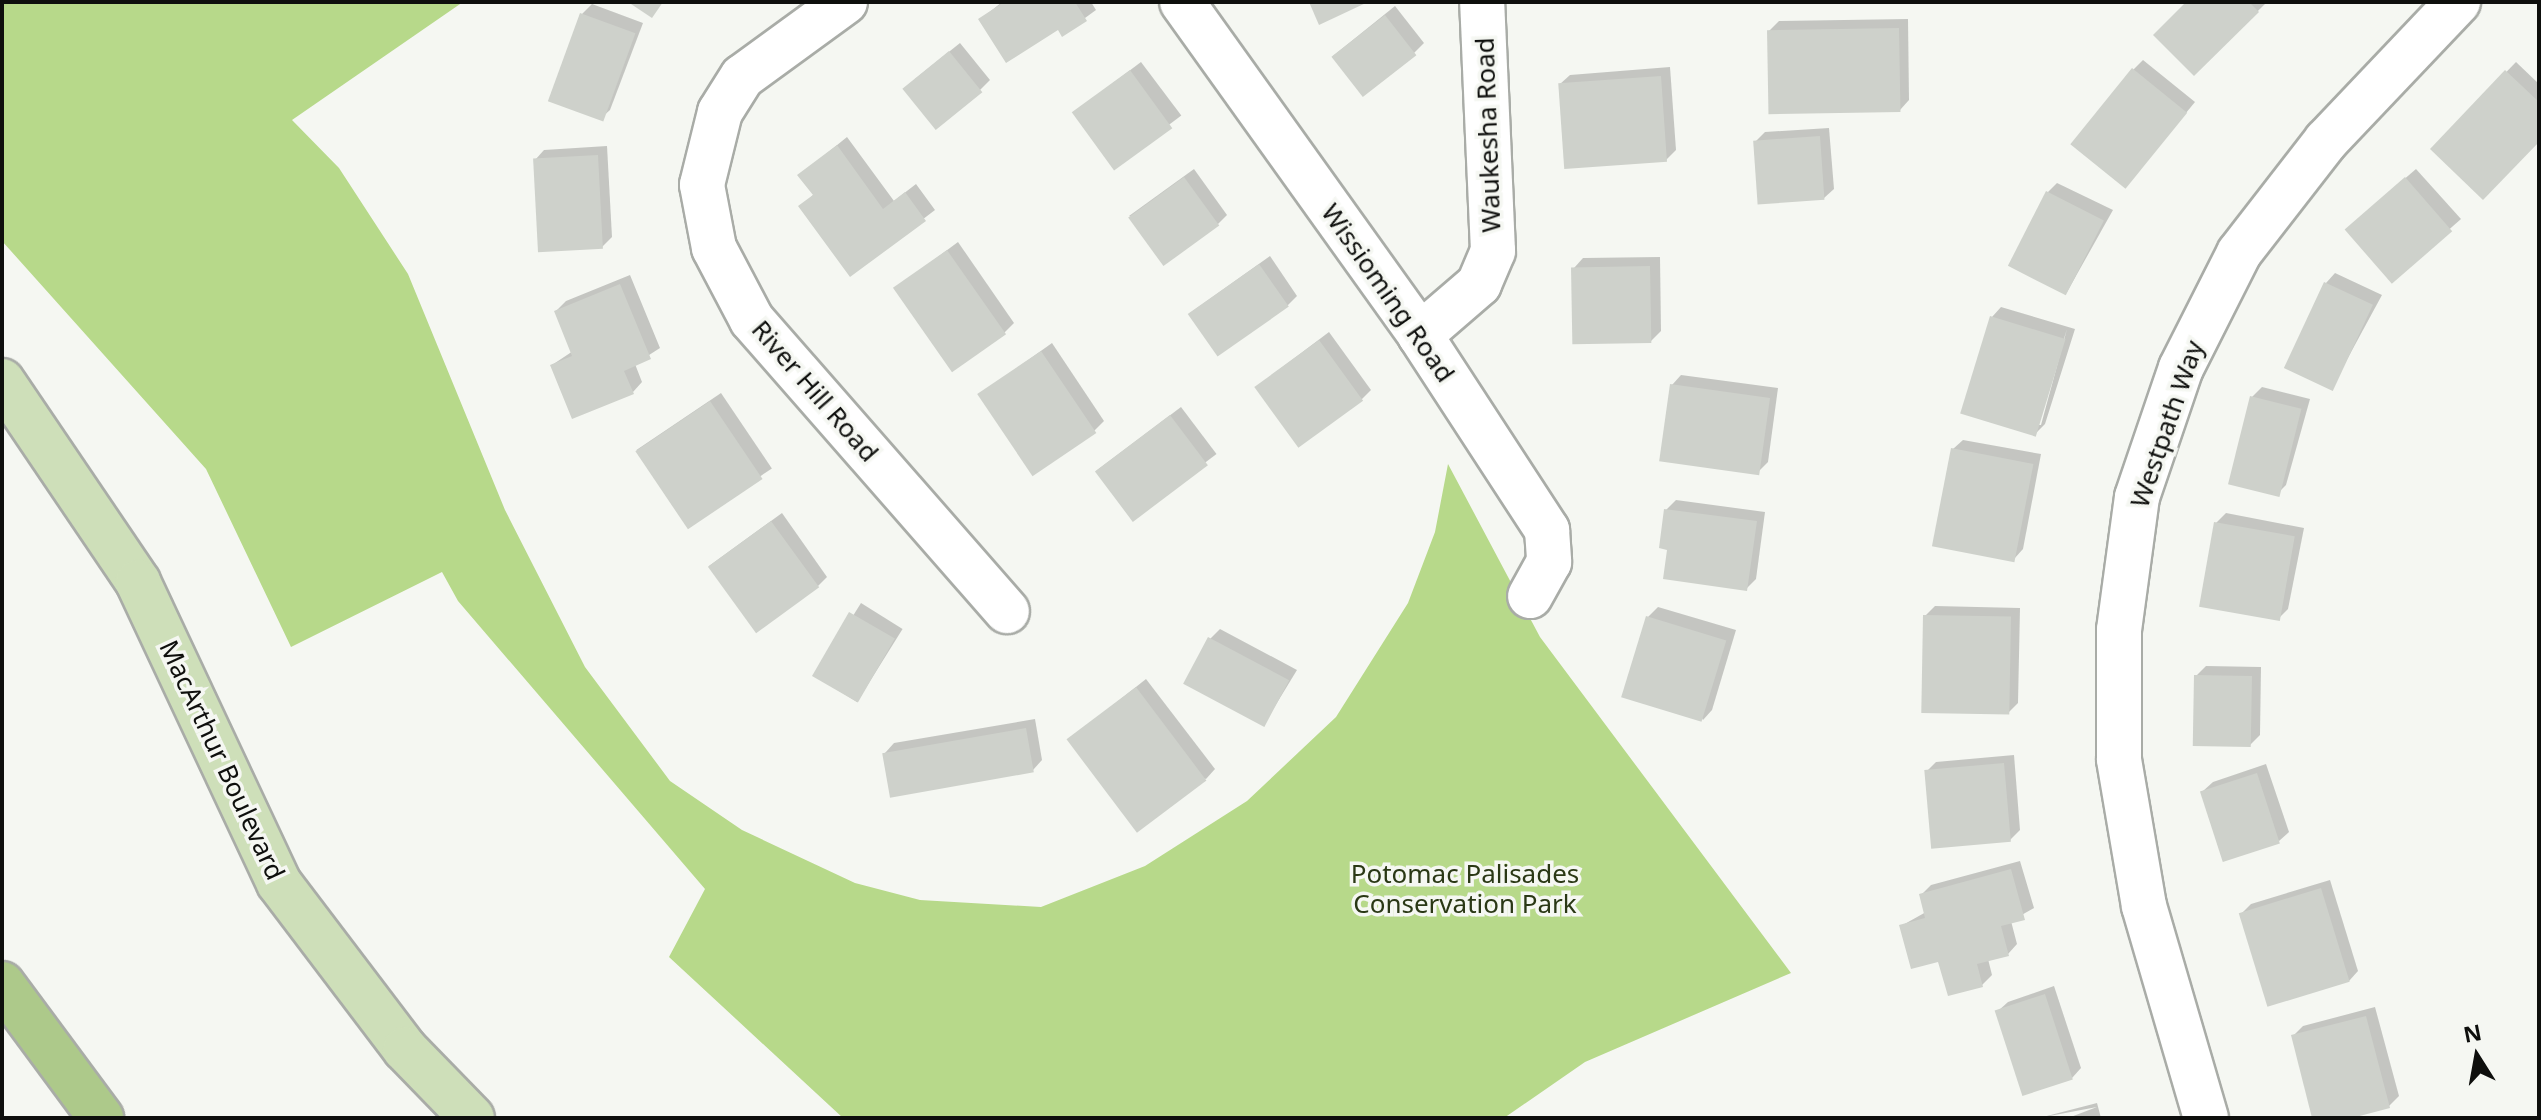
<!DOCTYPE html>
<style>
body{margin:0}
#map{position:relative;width:2541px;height:1120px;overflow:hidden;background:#f5f7f2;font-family:"Noto Sans",sans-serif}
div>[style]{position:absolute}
.green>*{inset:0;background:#b7d98a}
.shadow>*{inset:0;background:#0003;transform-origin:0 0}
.building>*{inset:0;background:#ced1cb;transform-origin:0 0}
.roads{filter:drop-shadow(2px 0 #a9aca7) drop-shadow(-2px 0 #a9aca7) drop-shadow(0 2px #a9aca7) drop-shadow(0 -2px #a9aca7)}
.minor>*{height:44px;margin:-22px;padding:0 22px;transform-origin:22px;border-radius:22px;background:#fff}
.major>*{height:44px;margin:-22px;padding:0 22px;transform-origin:22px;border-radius:22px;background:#cedfb9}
.highway>*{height:44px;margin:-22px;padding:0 22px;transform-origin:22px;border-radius:22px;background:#adc98a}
span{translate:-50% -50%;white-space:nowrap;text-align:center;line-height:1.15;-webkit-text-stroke:7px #f5f7f2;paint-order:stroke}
.street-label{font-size:26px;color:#0e0f0d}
.park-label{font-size:26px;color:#2a3815}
.frame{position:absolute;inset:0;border:4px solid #0e0f0d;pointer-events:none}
.north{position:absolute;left:2437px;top:1016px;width:80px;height:80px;-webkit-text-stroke:6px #f5f7f2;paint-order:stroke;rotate:349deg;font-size:22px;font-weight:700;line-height:32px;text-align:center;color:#0e0f0d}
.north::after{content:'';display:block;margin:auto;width:28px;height:36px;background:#0e0f0d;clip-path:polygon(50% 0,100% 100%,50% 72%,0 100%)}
</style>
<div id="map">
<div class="green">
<i style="clip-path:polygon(2px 2px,463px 2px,292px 120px,339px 168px,408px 274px,505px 510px,585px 667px,670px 781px,742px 830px,855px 883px,920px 900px,1041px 907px,1145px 866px,1247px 801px,1336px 717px,1408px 603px,1435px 532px,1448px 464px,1540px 637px,1791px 973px,1585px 1062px,1504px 1118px,843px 1118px,669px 957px,705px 889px,458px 601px,442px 572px,291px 647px,206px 469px,2px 241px)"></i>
</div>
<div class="shadow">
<i style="clip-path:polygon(1002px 2px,1091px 2px,1096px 10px,1063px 34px,1059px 27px,981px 19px)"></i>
<i style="clip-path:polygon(2189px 2px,2267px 2px,2194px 74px)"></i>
<i style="clip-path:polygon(592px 4px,643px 23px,610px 110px,600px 119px,582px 14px)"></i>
<i style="clip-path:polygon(1395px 6px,1424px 43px,1414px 53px,1333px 56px)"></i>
<i style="clip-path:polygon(1908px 19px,1909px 100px,1900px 110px,1769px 31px,1779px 21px)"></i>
<i style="clip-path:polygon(960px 43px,990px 80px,980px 90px,915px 79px)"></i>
<i style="clip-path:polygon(2143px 60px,2195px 102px,2134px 176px,2133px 70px)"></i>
<i style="left:1141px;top:62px;width:67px;height:84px;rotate:53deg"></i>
<i style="clip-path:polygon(2516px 62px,2539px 84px,2539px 139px,2432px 149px)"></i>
<i style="clip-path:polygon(1670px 67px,1676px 150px,1666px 160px,1560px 84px,1570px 75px)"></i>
<i style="clip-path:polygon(1829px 128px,1834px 189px,1824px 198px,1755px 142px,1765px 132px)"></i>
<i style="clip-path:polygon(847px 137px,894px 201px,916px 184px,935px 210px,851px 274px,801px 207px,814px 194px,800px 175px)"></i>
<i style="clip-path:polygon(607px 146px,612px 237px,602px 247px,535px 160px,544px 150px)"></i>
<i style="clip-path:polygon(1194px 169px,1227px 215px,1218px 224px,1129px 216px)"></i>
<i style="clip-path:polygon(2416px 169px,2461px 219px,2392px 280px,2357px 220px)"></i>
<i style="clip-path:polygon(2057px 183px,2113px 210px,2067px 292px,2048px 192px)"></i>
<i style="clip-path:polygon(958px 242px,1014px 323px,1004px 333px,896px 288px)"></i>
<i style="clip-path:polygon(1270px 256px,1297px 296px,1287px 306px,1190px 313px)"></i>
<i style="clip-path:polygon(1660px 257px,1661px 331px,1651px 341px,1574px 268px,1583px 258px)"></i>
<i style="clip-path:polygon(2335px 273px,2382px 295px,2331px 389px,2326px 283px)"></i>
<i style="clip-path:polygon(630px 275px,660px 348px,635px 364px,642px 382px,633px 392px,552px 365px,573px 351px,556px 311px,566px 301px)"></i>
<i style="clip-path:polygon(evenodd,2001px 307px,2075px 329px,2045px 424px,2035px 434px,1992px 317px,2001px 307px,2067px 329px,2041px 425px,2037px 425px,2067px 329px)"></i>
<i style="clip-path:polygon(1329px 332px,1371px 390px,1362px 399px,1256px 387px)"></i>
<i style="clip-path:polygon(1052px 343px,1104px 421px,1094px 431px,979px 395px)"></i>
<i style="clip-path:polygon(1681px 375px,1778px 388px,1768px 462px,1758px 472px,1672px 385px)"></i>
<i style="clip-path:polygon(2262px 387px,2310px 399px,2286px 485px,2276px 495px,2252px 397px)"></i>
<i style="left:721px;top:393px;width:91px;height:102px;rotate:56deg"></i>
<i style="left:1181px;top:407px;width:59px;height:106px;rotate:53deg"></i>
<i style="clip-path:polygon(1963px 440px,2041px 454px,2023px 549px,2014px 559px,1953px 449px)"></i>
<i style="clip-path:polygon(1676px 500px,1765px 512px,1756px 579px,1746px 589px,1669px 548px,1666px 510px)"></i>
<i style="clip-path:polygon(782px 513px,827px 577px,818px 586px,709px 566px)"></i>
<i style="clip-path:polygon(2226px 513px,2304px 528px,2288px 609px,2278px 619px,2216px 523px)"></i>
<i style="left:861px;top:603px;width:49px;height:86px;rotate:32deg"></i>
<i style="clip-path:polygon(1935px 606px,2020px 608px,2018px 703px,2008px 713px,1925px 616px)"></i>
<i style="clip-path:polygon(1658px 607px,1736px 630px,1712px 710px,1703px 720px,1648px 617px)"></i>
<i style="clip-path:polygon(1220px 629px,1297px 670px,1264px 724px,1210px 639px)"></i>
<i style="clip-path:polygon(2206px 666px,2261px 667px,2260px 735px,2250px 745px,2196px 676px)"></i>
<i style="clip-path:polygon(1146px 679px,1215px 769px,1206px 779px,1069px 740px)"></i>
<i style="clip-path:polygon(1035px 719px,1042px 760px,1033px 770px,885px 753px,894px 743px)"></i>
<i style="clip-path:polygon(2014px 755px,2020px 830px,2010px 840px,1926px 772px,1936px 762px)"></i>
<i style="clip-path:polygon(2266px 764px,2289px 832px,2279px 841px,2203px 791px,2213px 782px)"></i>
<i style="clip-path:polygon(2020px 861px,2034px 908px,2011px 921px,2017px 944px,2008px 954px,1988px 959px,1992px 975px,1982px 985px,1940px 959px,1901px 926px,1926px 912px,1921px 895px,1931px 885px)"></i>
<i style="clip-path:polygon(2330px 880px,2358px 971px,2349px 981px,2241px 914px,2251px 904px)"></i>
<i style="clip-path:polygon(2054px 986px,2081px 1068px,2072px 1078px,1998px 1011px,2008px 1002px)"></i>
<i style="clip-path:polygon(2375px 1007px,2399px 1096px,2389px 1106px,2344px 1118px,2315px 1118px,2293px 1036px,2303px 1026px)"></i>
<i style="clip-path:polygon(2097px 1103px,2101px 1118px,2068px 1118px,2097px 1107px,2039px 1118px)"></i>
</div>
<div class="building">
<i style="clip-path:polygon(628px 2px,663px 2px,652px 18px)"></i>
<i style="clip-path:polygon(1004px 2px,1075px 2px,1087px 21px,1062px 37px,1058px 30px,1006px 63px,978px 19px)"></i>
<i style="clip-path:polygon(1309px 2px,1368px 2px,1319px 25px)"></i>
<i style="clip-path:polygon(2186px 2px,2249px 2px,2259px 12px,2194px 76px,2153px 35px)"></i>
<i style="left:580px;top:13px;width:59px;height:94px;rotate:20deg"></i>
<i style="left:1385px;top:15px;width:51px;height:68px;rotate:52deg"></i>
<i style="left:1899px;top:28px;width:84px;height:132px;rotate:89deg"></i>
<i style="left:949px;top:51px;width:53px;height:60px;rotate:51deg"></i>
<i style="left:2132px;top:68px;width:71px;height:98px;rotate:39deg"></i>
<i style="left:1130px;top:70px;width:72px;height:72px;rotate:54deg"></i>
<i style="clip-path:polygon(2505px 70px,2539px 102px,2539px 142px,2483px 200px,2430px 149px)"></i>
<i style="left:1661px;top:76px;width:86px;height:103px;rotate:86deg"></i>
<i style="left:1820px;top:136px;width:64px;height:67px;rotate:86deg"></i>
<i style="clip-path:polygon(837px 145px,883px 209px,905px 192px,926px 221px,850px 277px,798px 206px,813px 195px,797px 175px)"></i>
<i style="left:598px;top:155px;width:94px;height:65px;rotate:87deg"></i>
<i style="left:1184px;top:177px;width:60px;height:69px;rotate:54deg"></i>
<i style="left:2405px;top:177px;width:72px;height:80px;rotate:49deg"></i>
<i style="left:2046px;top:191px;width:65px;height:84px;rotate:27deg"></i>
<i style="left:947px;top:250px;width:103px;height:66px;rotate:55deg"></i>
<i style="left:1259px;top:264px;width:52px;height:87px;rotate:55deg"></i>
<i style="left:1650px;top:266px;width:77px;height:79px;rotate:89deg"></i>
<i style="left:2324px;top:282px;width:54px;height:95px;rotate:25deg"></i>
<i style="clip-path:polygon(620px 284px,651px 359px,624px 371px,634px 394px,572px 419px,550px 365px,572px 356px,554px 311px)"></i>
<i style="left:1990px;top:316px;width:79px;height:102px;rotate:17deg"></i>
<i style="left:1319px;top:340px;width:75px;height:80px;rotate:54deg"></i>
<i style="left:1041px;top:351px;width:99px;height:77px;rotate:56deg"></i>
<i style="left:1670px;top:384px;width:101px;height:78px;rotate:8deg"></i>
<i style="left:2250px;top:396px;width:53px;height:91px;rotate:14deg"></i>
<i style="left:710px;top:401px;width:94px;height:90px;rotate:56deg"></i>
<i style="left:1170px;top:415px;width:63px;height:94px;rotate:53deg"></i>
<i style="left:1951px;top:448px;width:84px;height:100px;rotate:11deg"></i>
<i style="clip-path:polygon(1664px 509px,1757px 521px,1747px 591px,1663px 579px,1667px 550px,1659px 548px)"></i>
<i style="left:771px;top:521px;width:82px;height:78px;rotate:54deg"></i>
<i style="left:2214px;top:522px;width:82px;height:86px;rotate:10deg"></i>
<i style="left:849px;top:612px;width:53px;height:74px;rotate:30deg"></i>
<i style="left:1923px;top:615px;width:88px;height:98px;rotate:1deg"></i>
<i style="left:1646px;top:616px;width:84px;height:85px;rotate:17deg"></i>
<i style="left:1208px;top:637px;width:92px;height:53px;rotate:28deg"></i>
<i style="left:2194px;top:675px;width:58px;height:71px;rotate:1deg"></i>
<i style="left:1136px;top:687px;width:117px;height:87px;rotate:53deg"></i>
<i style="left:1026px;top:728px;width:45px;height:146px;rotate:80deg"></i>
<i style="left:2004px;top:763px;width:79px;height:80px;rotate:85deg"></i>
<i style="left:2257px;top:773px;width:74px;height:60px;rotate:72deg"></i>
<i style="clip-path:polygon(2011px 869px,2025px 920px,2001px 926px,2009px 956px,1977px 964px,1983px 987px,1948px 996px,1938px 962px,1911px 969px,1899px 925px,1925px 918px,1919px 894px)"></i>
<i style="left:2321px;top:888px;width:98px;height:86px;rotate:73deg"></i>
<i style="left:2045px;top:994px;width:90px;height:53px;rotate:72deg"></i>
<i style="clip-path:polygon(2366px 1016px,2390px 1108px,2352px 1118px,2312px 1118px,2291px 1035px)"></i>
</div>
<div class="roads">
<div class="minor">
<i style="left:845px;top:2px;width:127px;rotate:143.9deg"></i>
<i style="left:742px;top:77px;width:41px;rotate:122.2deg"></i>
<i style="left:720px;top:112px;width:75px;rotate:103.9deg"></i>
<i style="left:702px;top:185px;width:64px;rotate:79.2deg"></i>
<i style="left:714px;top:248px;width:81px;rotate:62.2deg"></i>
<i style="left:752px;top:320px;width:387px;rotate:48.8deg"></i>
<i style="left:1182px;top:2px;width:409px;rotate:54.4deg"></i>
<i style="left:1420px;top:335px;width:233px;rotate:56.9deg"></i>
<i style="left:1547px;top:530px;width:32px;rotate:86deg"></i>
<i style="left:1549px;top:562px;width:39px;rotate:119deg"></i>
<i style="left:1420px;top:335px;width:78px;rotate:-40.8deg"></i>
<i style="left:1479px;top:284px;width:36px;rotate:-67deg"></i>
<i style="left:1493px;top:251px;width:249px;rotate:-92.5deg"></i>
<i style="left:2206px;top:1118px;width:221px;rotate:-106.3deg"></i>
<i style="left:2144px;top:906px;width:149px;rotate:-99.7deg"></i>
<i style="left:2119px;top:759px;width:129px;rotate:-90deg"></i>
<i style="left:2119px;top:630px;width:134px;rotate:-82.3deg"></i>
<i style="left:2137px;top:497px;width:136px;rotate:-71.2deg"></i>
<i style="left:2181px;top:368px;width:129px;rotate:-63.2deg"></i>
<i style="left:2239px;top:253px;width:142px;rotate:-52.2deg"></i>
<i style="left:2326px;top:141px;width:192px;rotate:-46.5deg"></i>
</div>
<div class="major">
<i style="left:2px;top:381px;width:243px;rotate:55.9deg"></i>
<i style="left:138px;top:582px;width:332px;rotate:64.9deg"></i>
<i style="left:279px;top:883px;width:208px;rotate:52.8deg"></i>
<i style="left:405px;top:1049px;width:96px;rotate:45.8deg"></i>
</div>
<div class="highway">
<i style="left:2px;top:984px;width:167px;rotate:53.5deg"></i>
</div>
</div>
<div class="street-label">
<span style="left:1488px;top:135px;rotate:-92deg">Waukesha Road</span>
<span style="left:1388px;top:293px;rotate:55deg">Wissioming Road</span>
<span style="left:815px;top:391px;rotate:49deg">River Hill Road</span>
<span style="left:2167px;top:424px;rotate:-71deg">Westpath Way</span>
<span style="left:222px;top:760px;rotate:65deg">MacArthur Boulevard</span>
</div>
<div class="park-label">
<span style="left:1465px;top:889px">Potomac Palisades<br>Conservation Park</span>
</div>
<div class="frame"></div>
<div class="north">N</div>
</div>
